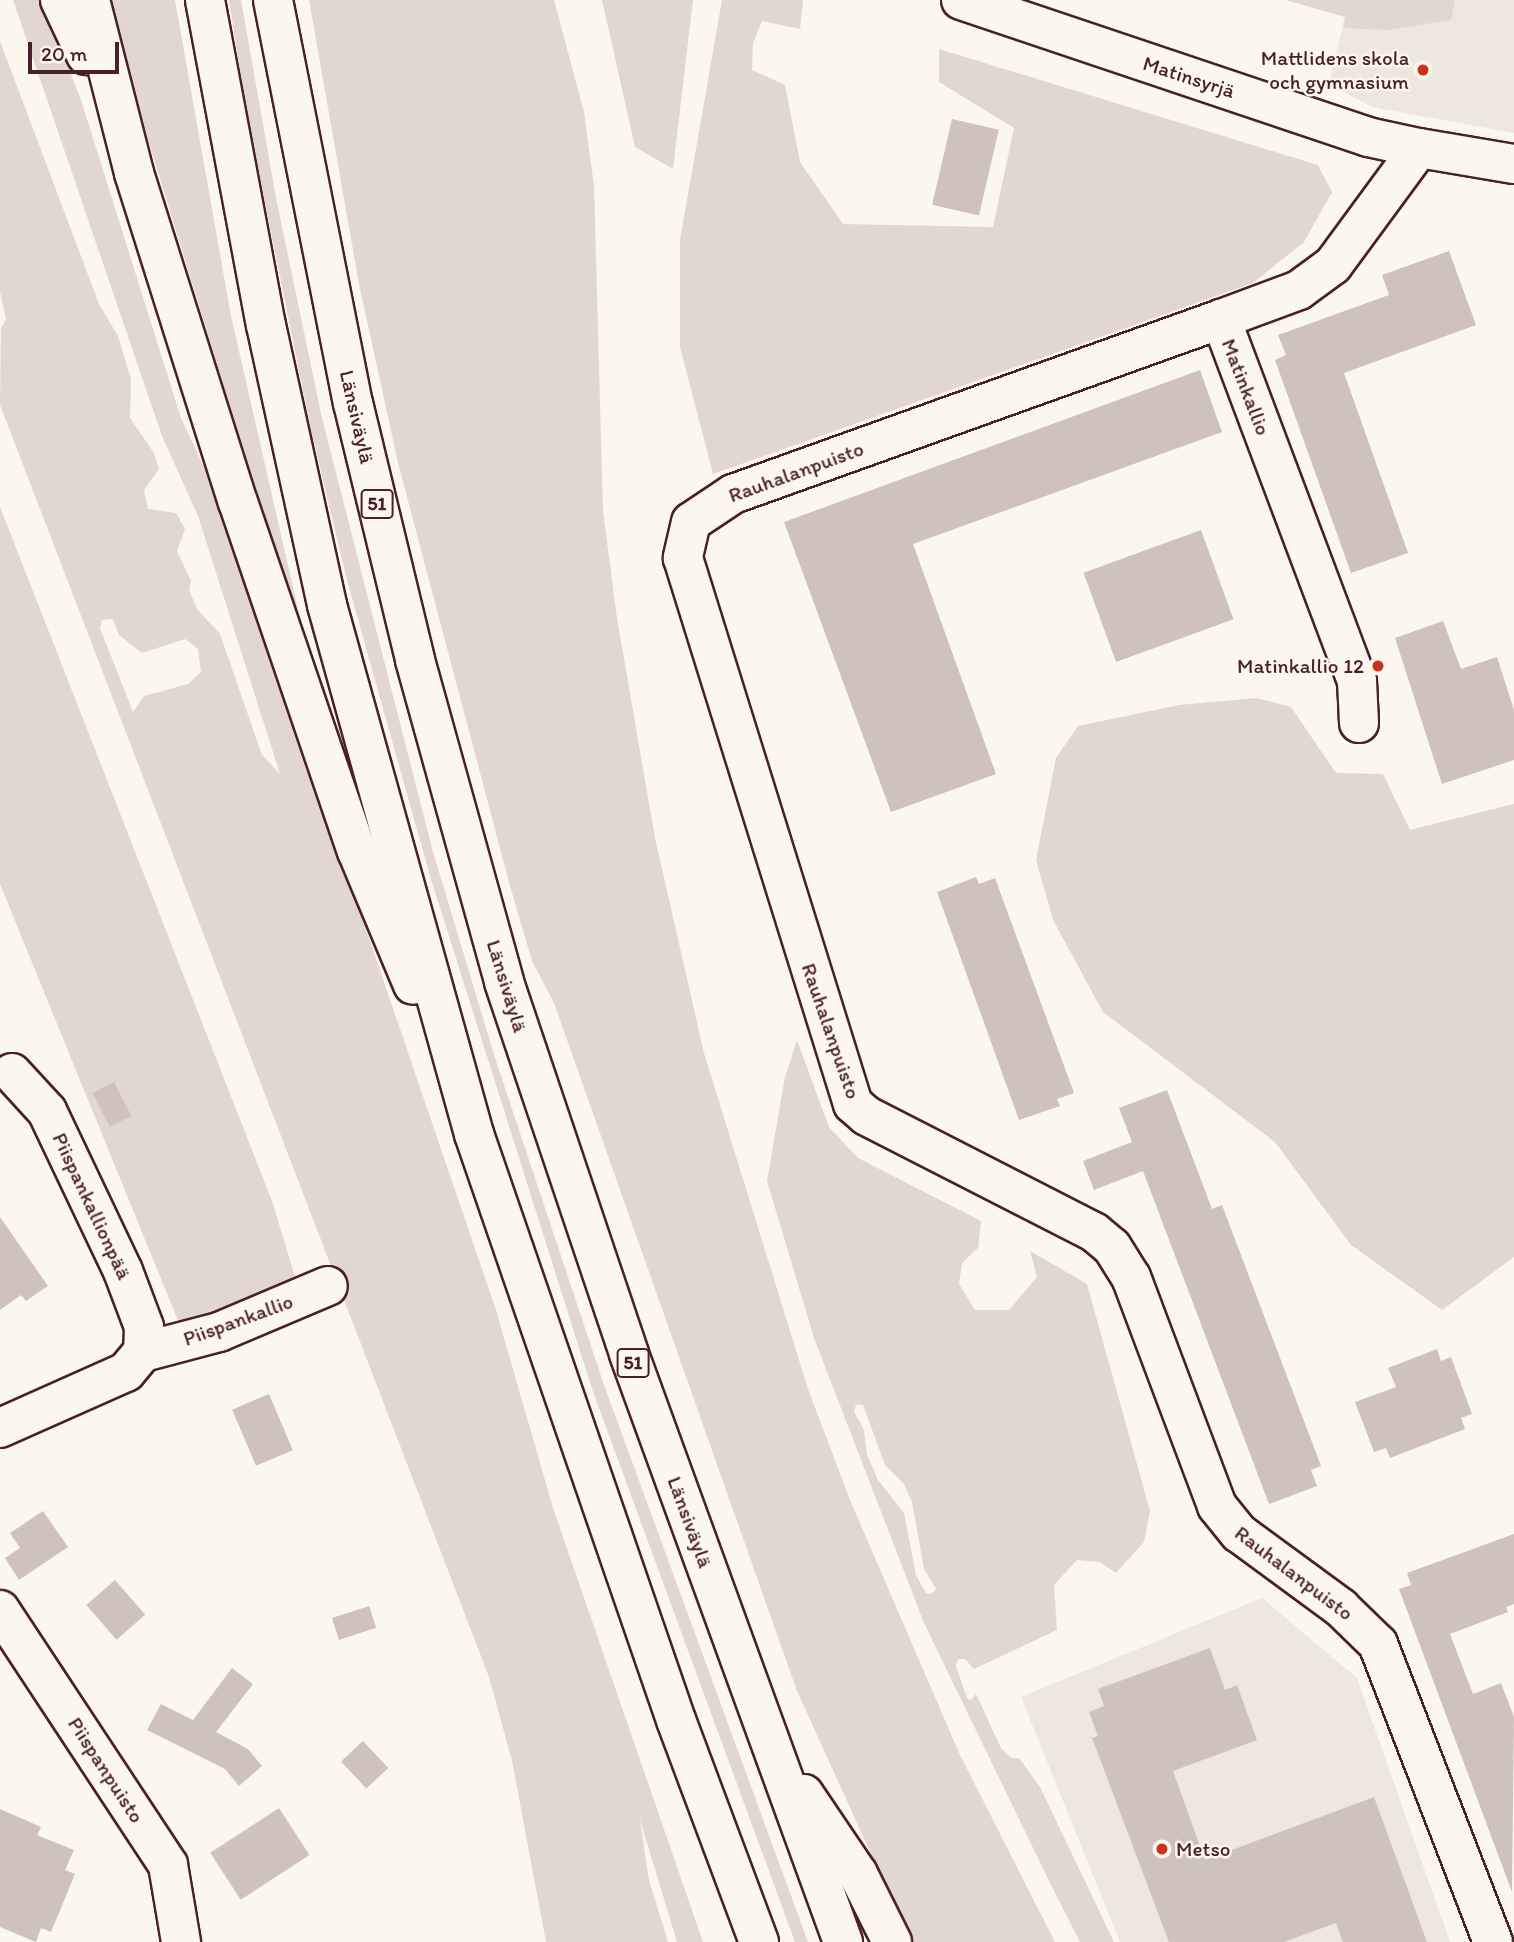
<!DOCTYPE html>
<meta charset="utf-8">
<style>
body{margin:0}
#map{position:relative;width:1514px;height:1942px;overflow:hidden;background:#fbf7ec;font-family:Itim,sans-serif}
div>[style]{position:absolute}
.built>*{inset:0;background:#eee7de}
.green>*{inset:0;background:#e2d7d0}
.building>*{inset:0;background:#cfc2bc;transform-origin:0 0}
.roads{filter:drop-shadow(2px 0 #4a1f2b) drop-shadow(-2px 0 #4a1f2b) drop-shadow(0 2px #4a1f2b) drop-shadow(0 -2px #4a1f2b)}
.minor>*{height:38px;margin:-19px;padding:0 19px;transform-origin:19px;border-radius:19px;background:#fbf7ec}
.highway>*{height:38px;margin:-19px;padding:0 19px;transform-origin:19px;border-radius:19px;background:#fbf7ec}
.dots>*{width:19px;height:19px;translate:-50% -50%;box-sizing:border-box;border:4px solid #fbf7ec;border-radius:50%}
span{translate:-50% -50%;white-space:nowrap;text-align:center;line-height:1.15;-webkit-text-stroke:5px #fbf7ec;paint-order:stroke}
.shield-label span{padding:2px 5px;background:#fbf7ec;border:2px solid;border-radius:5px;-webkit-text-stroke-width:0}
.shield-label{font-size:19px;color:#4a1f2b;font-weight:700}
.poi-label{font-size:21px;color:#4a1f2b}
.right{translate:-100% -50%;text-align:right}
.left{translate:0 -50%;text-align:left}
.street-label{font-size:21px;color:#4a1f2b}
.scale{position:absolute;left:28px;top:42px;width:91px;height:32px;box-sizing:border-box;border:4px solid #4a1f2b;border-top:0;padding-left:9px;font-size:21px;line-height:24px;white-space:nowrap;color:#4a1f2b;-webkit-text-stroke:5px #fbf7ec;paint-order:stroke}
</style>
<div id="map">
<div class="built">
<i style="clip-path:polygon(1286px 0,1514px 0,1514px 133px,1372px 107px,1329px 84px,1345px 17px)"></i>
<i style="clip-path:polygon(1262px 1598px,1357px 1678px,1450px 1942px,1120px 1942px,1021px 1697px)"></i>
</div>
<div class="green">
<i style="clip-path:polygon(evenodd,13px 0,42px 0,81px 100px,181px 418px,220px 502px,496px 1310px,553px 1508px,703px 1942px,677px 1942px,640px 1820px,649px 1880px,668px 1942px,546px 1942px,512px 1761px,489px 1677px,0 405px,1px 329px,6px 319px,0 292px,0 41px,99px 304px,118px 336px,131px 379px,130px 418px,154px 453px,159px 469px,144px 490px,148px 509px,176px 513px,185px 529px,177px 551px,191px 581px,189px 590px,197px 609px,220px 634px,262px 755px,280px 774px,198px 516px,162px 436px,13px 0,113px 619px,119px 635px,142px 653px,185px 639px,198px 649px,201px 672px,188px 684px,144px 696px,133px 712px,100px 628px,102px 620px,113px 619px)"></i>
<i style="clip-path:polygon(105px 0,175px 0,231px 316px,314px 679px)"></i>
<i style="clip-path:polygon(229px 0,241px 0,277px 203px,322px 418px,433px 852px,495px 1058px,604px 1385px,808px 1942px,795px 1942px,592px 1389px,430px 876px,348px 584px,311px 430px,246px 108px)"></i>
<i style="clip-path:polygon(309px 0,554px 0,584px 112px,594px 186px,603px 511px,617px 618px,655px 838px,704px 1053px,808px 1389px,850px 1500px,960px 1755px,1055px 1942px,911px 1942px,797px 1691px,554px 1003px,532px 961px,510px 886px,398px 463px,359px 284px)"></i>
<i style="clip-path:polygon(602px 0,693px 0,673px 169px,635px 147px)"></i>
<i style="clip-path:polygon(722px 0,803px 0,800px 29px,762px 21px,753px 43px,752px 70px,785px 85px,800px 162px,843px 224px,993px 227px,1014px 128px,939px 82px,939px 49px,1318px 165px,1332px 192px,1304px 242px,1253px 283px,713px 474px,680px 347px,680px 240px)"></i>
<i style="clip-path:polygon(1286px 0,1455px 0,1451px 20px,1388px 30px,1343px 28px,1345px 17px)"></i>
<i style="clip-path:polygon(0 507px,272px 1201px,295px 1277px,207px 1322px,179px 1323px,0 884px)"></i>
<i style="clip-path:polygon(1256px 698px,1291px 707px,1336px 773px,1383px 774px,1410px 830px,1514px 804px,1514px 1257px,1442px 1310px,1351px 1245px,1275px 1142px,1103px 1012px,1053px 920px,1036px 860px,1056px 758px,1078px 726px,1179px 705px)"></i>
<i style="clip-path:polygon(evenodd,797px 1040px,829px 1127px,858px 1158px,981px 1221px,978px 1248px,962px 1263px,959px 1284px,975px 1310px,1009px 1310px,1037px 1277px,1030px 1251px,1087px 1284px,1150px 1511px,1144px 1542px,1116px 1573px,1100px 1562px,1077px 1560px,1054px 1585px,1057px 1630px,974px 1669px,965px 1659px,958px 1659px,956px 1666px,967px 1698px,971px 1700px,976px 1694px,1001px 1748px,1011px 1758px,1019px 1758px,1040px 1787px,1114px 1942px,1080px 1942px,1050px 1883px,924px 1623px,814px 1338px,767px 1181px,785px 1077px,797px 1040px,856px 1405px,863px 1405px,885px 1465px,904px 1484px,912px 1502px,924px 1569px,936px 1589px,931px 1594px,926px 1593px,916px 1575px,904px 1513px,878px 1480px,867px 1455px,864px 1430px,854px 1412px,856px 1405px)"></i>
</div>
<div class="building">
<i style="left:952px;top:119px;width:48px;height:88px;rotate:13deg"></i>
<i style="clip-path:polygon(1449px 251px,1476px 325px,1344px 373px,1408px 553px,1351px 573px,1275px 360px,1286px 355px,1278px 335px,1389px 295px,1382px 275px)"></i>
<i style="clip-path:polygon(1200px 370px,1222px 432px,913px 544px,996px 774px,891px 812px,784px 522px)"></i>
<i style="left:1201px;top:530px;width:95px;height:125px;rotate:70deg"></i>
<i style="clip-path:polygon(1443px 621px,1461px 669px,1497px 657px,1514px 710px,1514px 760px,1442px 784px,1395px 638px)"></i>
<i style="clip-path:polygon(976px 877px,979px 884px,995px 878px,1074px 1093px,1057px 1099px,1060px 1106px,1019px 1120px,937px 892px)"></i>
<i style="left:114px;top:1082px;width:38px;height:24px;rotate:63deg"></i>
<i style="clip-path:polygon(1167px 1090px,1212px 1209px,1222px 1205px,1321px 1466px,1311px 1470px,1317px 1486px,1269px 1504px,1143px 1171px,1094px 1190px,1083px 1161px,1132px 1142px,1119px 1108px)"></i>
<i style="clip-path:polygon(0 1217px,48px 1286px,26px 1301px,21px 1295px,0 1310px)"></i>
<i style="clip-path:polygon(1437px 1349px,1441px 1361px,1451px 1357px,1472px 1414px,1461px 1418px,1465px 1429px,1390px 1458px,1386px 1448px,1374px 1452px,1355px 1402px,1396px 1387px,1388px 1368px)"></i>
<i style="left:269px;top:1394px;width:61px;height:40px;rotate:67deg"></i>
<i style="clip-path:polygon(43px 1511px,68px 1547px,19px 1580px,5px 1558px,20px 1548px,10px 1533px)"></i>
<i style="clip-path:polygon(1514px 1534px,1514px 1604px,1506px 1607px,1508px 1612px,1450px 1634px,1473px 1694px,1501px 1683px,1514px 1717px,1512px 1892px,1399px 1589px,1411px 1585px,1407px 1573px)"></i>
<i style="left:115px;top:1580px;width:46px;height:38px;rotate:49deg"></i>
<i style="left:369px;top:1606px;width:23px;height:39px;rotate:72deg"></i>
<i style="clip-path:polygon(1210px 1648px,1225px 1690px,1237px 1685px,1257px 1740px,1173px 1771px,1205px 1860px,1374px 1797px,1427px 1942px,1343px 1942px,1336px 1923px,1284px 1942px,1169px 1942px,1092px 1738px,1098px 1736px,1089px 1712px,1104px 1706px,1098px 1689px)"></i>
<i style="clip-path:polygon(232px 1668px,253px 1684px,216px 1732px,248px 1749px,262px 1766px,239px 1786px,225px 1769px,147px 1730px,161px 1704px,193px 1720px)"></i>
<i style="left:363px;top:1741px;width:37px;height:30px;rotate:47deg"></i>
<i style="left:279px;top:1808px;width:56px;height:82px;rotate:57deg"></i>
<i style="clip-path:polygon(0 1809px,41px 1827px,37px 1835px,74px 1850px,65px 1870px,75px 1874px,51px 1932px,41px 1928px,36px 1942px,0 1927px)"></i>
</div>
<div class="roads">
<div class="minor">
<i style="left:961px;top:0;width:429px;rotate:18.6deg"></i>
<i style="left:1368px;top:137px;width:52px;rotate:12.2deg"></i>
<i style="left:1221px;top:319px;width:518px;rotate:160.27deg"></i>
<i style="left:733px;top:494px;width:50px;rotate:146.3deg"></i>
<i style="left:691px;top:522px;width:37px;rotate:103deg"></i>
<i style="left:683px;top:558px;width:572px;rotate:72.71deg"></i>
<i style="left:853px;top:1104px;width:18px;rotate:41deg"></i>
<i style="left:867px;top:1116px;width:255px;rotate:27.1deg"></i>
<i style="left:1094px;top:1232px;width:23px;rotate:40deg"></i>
<i style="left:1112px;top:1247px;width:36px;rotate:58deg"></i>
<i style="left:1131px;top:1277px;width:245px;rotate:69.4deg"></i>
<i style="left:1217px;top:1506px;width:35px;rotate:51deg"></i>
<i style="left:1239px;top:1533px;width:127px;rotate:36.3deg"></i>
<i style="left:1341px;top:1608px;width:52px;rotate:44.2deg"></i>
<i style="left:1378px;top:1644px;width:319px;rotate:68.9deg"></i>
<i style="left:1359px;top:723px;width:42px;rotate:-92.7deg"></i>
<i style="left:1357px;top:681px;width:387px;rotate:-110.6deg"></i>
<i style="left:1221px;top:319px;width:83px;rotate:-20.4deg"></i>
<i style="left:1299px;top:290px;width:42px;rotate:-36.3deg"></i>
<i style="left:1333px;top:265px;width:145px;rotate:-53.7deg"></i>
<i style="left:1419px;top:148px;width:96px;rotate:9.6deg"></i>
<i style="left:12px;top:1073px;width:52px;rotate:47.4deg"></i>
<i style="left:47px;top:1111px;width:177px;rotate:64.6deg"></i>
<i style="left:123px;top:1271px;width:60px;rotate:69.4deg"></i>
<i style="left:144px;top:1327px;width:25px;rotate:92deg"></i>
<i style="left:0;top:1428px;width:138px;rotate:-24deg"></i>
<i style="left:126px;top:1372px;width:26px;rotate:-50deg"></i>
<i style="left:143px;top:1352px;width:79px;rotate:-14.7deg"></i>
<i style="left:219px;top:1332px;width:118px;rotate:-22.9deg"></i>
<i style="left:0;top:1610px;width:305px;rotate:56.6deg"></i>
<i style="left:168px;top:1865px;width:78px;rotate:80.4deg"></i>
</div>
<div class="highway">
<i style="left:60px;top:0;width:61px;rotate:64.7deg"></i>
<i style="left:90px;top:0;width:179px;rotate:75.7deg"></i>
<i style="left:134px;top:173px;width:345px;rotate:72.5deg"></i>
<i style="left:238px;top:502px;width:369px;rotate:71.2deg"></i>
<i style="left:357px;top:851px;width:145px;rotate:67.3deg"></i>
<i style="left:205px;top:0;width:331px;rotate:79.4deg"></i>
<i style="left:266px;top:325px;width:287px;rotate:77.7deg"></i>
<i style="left:327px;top:605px;width:549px;rotate:74.47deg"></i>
<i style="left:474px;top:1134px;width:620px;rotate:70.98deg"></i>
<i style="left:676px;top:1720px;width:237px;rotate:69.5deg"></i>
<i style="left:273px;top:0;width:411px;rotate:78.8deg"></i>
<i style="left:353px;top:403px;width:264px;rotate:76.4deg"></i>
<i style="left:415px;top:660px;width:334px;rotate:74.5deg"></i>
<i style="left:504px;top:982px;width:392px;rotate:71.4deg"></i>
<i style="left:629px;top:1354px;width:626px;rotate:70deg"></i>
<i style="left:804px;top:1794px;width:97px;rotate:56deg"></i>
<i style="left:858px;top:1874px;width:76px;rotate:63.4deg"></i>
</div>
</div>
<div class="dots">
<i style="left:1423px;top:70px;background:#c8321e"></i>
<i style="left:1378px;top:666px;background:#c8321e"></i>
<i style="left:1162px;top:1849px;background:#c8321e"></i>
</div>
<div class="shield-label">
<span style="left:377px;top:504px">51</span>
<span style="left:633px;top:1363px">51</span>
</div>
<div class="poi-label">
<span class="right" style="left:1409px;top:70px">Mattlidens skola<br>och gymnasium</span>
<span class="right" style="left:1364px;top:666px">Matinkallio 12</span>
<span class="left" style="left:1176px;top:1849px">Metso</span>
</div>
<div class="street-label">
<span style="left:1189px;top:77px;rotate:18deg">Matinsyrjä</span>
<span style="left:1246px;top:387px;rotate:69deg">Matinkallio</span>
<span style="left:357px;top:417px;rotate:77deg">Länsiväylä</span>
<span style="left:796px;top:472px;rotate:-20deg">Rauhalanpuisto</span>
<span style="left:507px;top:986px;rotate:73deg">Länsiväylä</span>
<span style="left:831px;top:1031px;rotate:71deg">Rauhalanpuisto</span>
<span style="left:92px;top:1206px;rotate:65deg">Piispankallionpää</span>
<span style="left:238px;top:1320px;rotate:-20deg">Piispankallio</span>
<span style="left:690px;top:1522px;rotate:70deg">Länsiväylä</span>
<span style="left:1294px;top:1573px;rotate:37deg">Rauhalanpuisto</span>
<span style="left:106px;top:1770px;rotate:57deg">Piispanpuisto</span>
</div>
<div class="scale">20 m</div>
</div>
